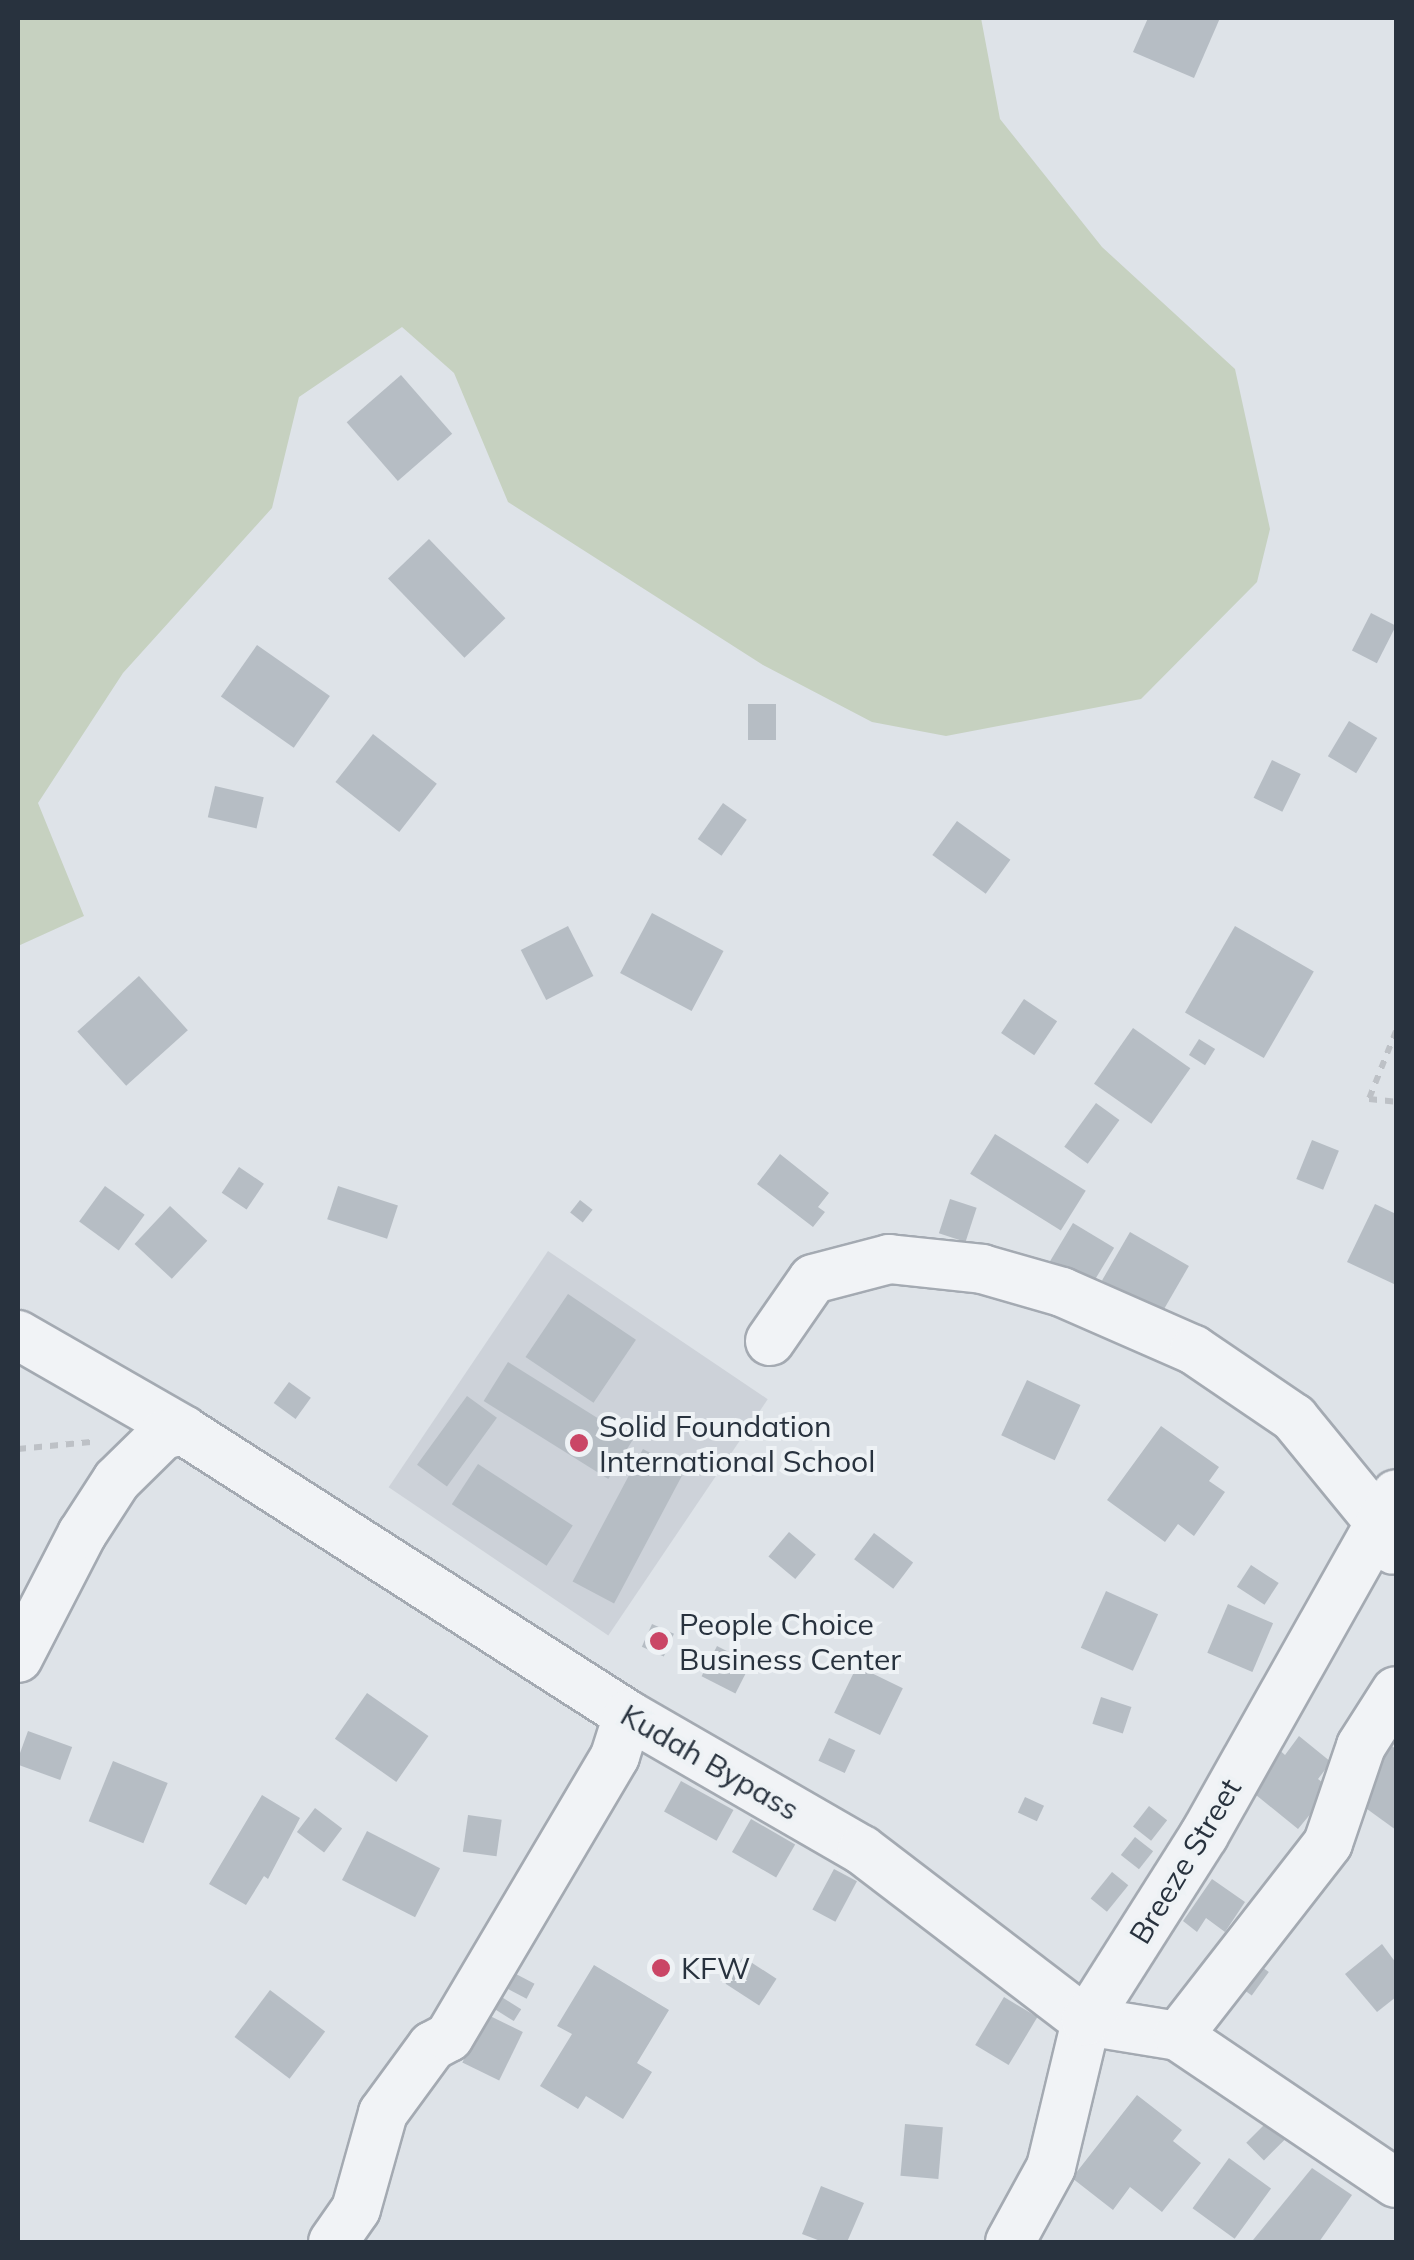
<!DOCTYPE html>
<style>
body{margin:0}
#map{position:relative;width:1414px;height:2260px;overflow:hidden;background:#dee3e8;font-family:Mulish,sans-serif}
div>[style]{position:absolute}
.built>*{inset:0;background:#cdd2d9;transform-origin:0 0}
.green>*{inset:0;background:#c6d1c0}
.building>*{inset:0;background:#b6bdc4;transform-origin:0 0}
.path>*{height:6px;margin-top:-3px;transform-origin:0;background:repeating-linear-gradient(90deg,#bdc1c6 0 8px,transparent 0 16px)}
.roads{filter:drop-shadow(2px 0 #a4aab2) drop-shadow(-2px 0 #a4aab2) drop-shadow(0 2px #a4aab2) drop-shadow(0 -2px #a4aab2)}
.minor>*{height:48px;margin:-24px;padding:0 24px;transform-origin:24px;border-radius:24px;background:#f1f3f6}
.dots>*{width:28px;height:28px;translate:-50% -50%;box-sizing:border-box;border:5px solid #eef2f5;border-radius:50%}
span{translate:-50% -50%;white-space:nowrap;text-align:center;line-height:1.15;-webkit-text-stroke:8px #eef2f5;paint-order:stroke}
.poi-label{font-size:30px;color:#28323e}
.left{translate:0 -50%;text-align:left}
.street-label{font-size:30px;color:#28323e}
.frame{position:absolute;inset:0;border:20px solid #28323e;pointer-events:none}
</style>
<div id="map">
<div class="built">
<i style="left:548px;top:1251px;width:265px;height:285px;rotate:34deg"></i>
</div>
<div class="green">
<i style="clip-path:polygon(18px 18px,981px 18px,1000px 119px,1102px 247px,1235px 369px,1270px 529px,1257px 582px,1141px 699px,946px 736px,872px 722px,763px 665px,508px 502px,454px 373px,402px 327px,299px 397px,272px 508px,123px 673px,38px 803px,84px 916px,18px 946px)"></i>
</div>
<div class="building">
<i style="clip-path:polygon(1148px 18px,1220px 18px,1194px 78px,1133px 52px)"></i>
<i style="left:401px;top:375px;width:78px;height:72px;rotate:49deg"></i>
<i style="left:429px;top:539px;width:110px;height:57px;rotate:46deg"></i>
<i style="left:1371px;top:613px;width:28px;height:42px;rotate:27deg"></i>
<i style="left:257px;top:645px;width:89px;height:63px;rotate:35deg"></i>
<i style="left:748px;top:704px;width:28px;height:36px"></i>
<i style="left:1349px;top:721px;width:33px;height:41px;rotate:31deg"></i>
<i style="left:373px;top:734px;width:81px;height:61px;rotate:38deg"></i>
<i style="left:1272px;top:760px;width:32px;height:42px;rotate:26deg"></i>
<i style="left:215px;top:786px;width:50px;height:32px;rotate:13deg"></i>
<i style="left:723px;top:803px;width:29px;height:44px;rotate:35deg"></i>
<i style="left:957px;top:821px;width:66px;height:42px;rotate:36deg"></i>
<i style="left:652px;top:913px;width:81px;height:68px;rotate:28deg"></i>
<i style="left:568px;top:926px;width:56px;height:53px;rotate:63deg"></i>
<i style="left:1235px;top:926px;width:91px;height:100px;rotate:30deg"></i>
<i style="left:139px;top:976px;width:73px;height:83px;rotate:48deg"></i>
<i style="left:1024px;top:999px;width:40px;height:41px;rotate:34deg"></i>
<i style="left:1133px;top:1028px;width:70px;height:68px;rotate:35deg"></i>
<i style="left:1199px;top:1039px;width:19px;height:19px;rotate:32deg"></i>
<i style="left:1096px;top:1103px;width:29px;height:54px;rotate:36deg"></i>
<i style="left:995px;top:1134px;width:107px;height:47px;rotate:32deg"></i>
<i style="left:1312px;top:1140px;width:29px;height:42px;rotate:22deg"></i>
<i style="clip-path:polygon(780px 1154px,829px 1193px,818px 1207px,825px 1212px,813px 1227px,757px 1184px)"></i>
<i style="left:239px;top:1167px;width:30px;height:31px;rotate:34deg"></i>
<i style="left:105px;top:1186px;width:49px;height:44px;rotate:36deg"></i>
<i style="left:338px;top:1186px;width:63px;height:35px;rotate:18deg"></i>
<i style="left:950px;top:1199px;width:28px;height:36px;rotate:18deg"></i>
<i style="left:580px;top:1200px;width:16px;height:16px;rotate:38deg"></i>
<i style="clip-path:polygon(1375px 1204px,1396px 1214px,1396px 1285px,1347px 1262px)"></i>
<i style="left:170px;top:1206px;width:51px;height:52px;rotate:43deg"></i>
<i style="left:1073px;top:1223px;width:48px;height:49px;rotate:31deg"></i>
<i style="left:1130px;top:1232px;width:68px;height:56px;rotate:30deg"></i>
<i style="left:568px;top:1294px;width:82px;height:76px;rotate:34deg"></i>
<i style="left:508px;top:1362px;width:147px;height:46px;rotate:32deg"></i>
<i style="left:1027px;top:1380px;width:59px;height:61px;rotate:25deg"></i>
<i style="left:289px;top:1382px;width:27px;height:26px;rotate:36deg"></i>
<i style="left:467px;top:1396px;width:37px;height:85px;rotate:36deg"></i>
<i style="clip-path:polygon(1161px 1426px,1219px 1467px,1209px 1481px,1225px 1492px,1194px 1536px,1178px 1524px,1165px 1542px,1107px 1500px)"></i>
<i style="left:643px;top:1449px;width:47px;height:150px;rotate:28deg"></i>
<i style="left:478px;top:1464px;width:113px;height:48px;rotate:33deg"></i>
<i style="left:789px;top:1532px;width:35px;height:32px;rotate:40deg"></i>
<i style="left:874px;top:1533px;width:49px;height:33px;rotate:37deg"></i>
<i style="left:1251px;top:1565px;width:33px;height:26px;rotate:33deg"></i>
<i style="left:1106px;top:1591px;width:57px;height:62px;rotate:24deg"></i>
<i style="left:1228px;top:1604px;width:49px;height:53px;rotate:23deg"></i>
<i style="left:652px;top:1624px;width:24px;height:25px;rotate:24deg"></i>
<i style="left:717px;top:1646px;width:38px;height:34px;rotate:27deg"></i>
<i style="left:857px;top:1666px;width:51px;height:52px;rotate:26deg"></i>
<i style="left:367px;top:1693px;width:75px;height:56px;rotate:35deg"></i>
<i style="left:1101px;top:1697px;width:32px;height:28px;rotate:18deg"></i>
<i style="left:28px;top:1731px;width:47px;height:35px;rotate:20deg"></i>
<i style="clip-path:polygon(1299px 1736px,1331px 1762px,1318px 1779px,1331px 1789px,1298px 1829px,1245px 1786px,1276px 1747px,1285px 1755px)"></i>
<i style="left:829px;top:1738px;width:29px;height:25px;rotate:25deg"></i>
<i style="clip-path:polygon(1383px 1740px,1396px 1749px,1396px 1830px,1345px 1793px)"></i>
<i style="left:113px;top:1761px;width:59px;height:65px;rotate:22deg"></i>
<i style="left:681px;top:1781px;width:60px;height:35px;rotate:29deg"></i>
<i style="clip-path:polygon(262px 1795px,300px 1818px,268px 1879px,264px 1876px,246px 1905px,209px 1884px)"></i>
<i style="left:1025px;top:1797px;width:21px;height:17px;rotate:25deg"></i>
<i style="left:1149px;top:1806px;width:23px;height:26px;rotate:38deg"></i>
<i style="left:315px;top:1808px;width:34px;height:30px;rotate:37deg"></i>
<i style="left:468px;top:1815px;width:34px;height:37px;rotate:8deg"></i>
<i style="left:751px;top:1819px;width:51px;height:38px;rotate:30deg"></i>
<i style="left:367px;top:1831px;width:82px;height:55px;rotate:27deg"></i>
<i style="left:1135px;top:1837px;width:23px;height:23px;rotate:38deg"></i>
<i style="left:834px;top:1869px;width:26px;height:46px;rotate:28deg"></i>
<i style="left:1112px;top:1872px;width:21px;height:34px;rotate:39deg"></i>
<i style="clip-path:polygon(1212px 1879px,1245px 1902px,1225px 1932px,1206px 1918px,1197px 1932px,1183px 1921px)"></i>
<i style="clip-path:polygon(1382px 1944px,1396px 1963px,1396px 1997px,1377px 2012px,1345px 1974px)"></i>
<i style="left:743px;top:1957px;width:40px;height:32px;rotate:33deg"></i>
<i style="left:1251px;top:1959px;width:22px;height:29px;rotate:36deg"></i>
<i style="clip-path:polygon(594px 1965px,669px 2010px,637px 2063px,652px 2072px,623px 2119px,586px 2096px,578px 2109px,540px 2086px,572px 2034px,557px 2026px)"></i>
<i style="left:516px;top:1974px;width:21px;height:17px;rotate:28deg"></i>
<i style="left:270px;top:1990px;width:69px;height:59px;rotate:37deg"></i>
<i style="left:500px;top:1996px;width:25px;height:14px;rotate:32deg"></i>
<i style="left:1004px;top:1997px;width:39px;height:56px;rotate:31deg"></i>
<i style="left:486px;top:2014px;width:41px;height:54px;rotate:26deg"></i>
<i style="clip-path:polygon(1137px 2095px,1182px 2130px,1173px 2141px,1201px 2163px,1162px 2212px,1130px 2187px,1113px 2210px,1072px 2178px)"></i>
<i style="left:1271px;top:2118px;width:25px;height:35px;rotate:45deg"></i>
<i style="left:905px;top:2124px;width:38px;height:52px;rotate:5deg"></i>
<i style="left:1229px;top:2158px;width:52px;height:62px;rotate:36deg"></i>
<i style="clip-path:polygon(1312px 2168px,1352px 2195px,1319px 2242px,1253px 2240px)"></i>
<i style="clip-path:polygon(821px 2186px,864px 2203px,847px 2242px,823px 2242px,802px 2234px)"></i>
</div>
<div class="path">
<i style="left:1396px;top:1031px;width:73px;rotate:111.7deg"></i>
<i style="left:1369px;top:1099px;width:27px;rotate:6deg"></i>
<i style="left:18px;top:1449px;width:73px;rotate:-5.5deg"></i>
</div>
<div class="roads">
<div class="minor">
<i style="left:18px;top:1335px;width:190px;rotate:29.9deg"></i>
<i style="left:183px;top:1430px;width:528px;rotate:32.64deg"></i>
<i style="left:628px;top:1715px;width:270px;rotate:30deg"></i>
<i style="left:862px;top:1850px;width:282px;rotate:37.4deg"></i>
<i style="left:1086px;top:2021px;width:93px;rotate:9.3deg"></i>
<i style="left:1178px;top:2036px;width:263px;rotate:34deg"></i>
<i style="left:770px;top:1341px;width:75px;rotate:-55.3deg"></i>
<i style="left:813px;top:1279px;width:79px;rotate:-14.7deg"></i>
<i style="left:889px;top:1259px;width:94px;rotate:6.1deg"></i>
<i style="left:982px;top:1269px;width:83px;rotate:16deg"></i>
<i style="left:1062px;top:1292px;width:144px;rotate:23.7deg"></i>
<i style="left:1194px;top:1350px;width:121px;rotate:34.2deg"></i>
<i style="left:1294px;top:1418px;width:134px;rotate:50.7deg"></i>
<i style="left:1379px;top:1522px;width:31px;rotate:63deg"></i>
<i style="left:18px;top:1658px;width:140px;rotate:-62.7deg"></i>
<i style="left:82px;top:1534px;width:64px;rotate:-57.1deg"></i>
<i style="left:117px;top:1480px;width:64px;rotate:-44.4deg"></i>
<i style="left:163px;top:1435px;width:21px;rotate:-14deg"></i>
<i style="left:1178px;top:2036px;width:244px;rotate:-52.1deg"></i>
<i style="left:1328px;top:1843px;width:102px;rotate:-71.2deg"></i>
<i style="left:1361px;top:1746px;width:65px;rotate:-57.5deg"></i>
<i style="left:333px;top:2242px;width:40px;rotate:-55.1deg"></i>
<i style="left:356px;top:2209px;width:100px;rotate:-74.3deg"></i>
<i style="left:383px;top:2113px;width:83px;rotate:-53.8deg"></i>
<i style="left:432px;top:2046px;width:19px;rotate:-28deg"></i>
<i style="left:449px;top:2037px;width:326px;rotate:-59.4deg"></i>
<i style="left:615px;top:1756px;width:43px;rotate:-72.4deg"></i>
<i style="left:1010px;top:2242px;width:85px;rotate:-61.3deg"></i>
<i style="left:1051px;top:2167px;width:150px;rotate:-76.5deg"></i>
<i style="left:1086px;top:2021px;width:220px;rotate:-57.6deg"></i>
<i style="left:1204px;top:1835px;width:391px;rotate:-60.6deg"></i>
</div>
</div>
<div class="dots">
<i style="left:579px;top:1443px;background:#ca4666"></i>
<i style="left:659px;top:1641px;background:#ca4666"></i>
<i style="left:661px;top:1968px;background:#ca4666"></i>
</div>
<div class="poi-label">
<span class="left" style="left:599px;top:1443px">Solid Foundation<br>International School</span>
<span class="left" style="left:679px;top:1641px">People Choice<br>Business Center</span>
<span class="left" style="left:681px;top:1968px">KFW</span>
</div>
<div class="street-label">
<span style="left:710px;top:1762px;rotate:30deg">Kudah Bypass</span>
<span style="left:1185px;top:1861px;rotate:-59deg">Breeze Street</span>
</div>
<div class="frame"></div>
</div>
